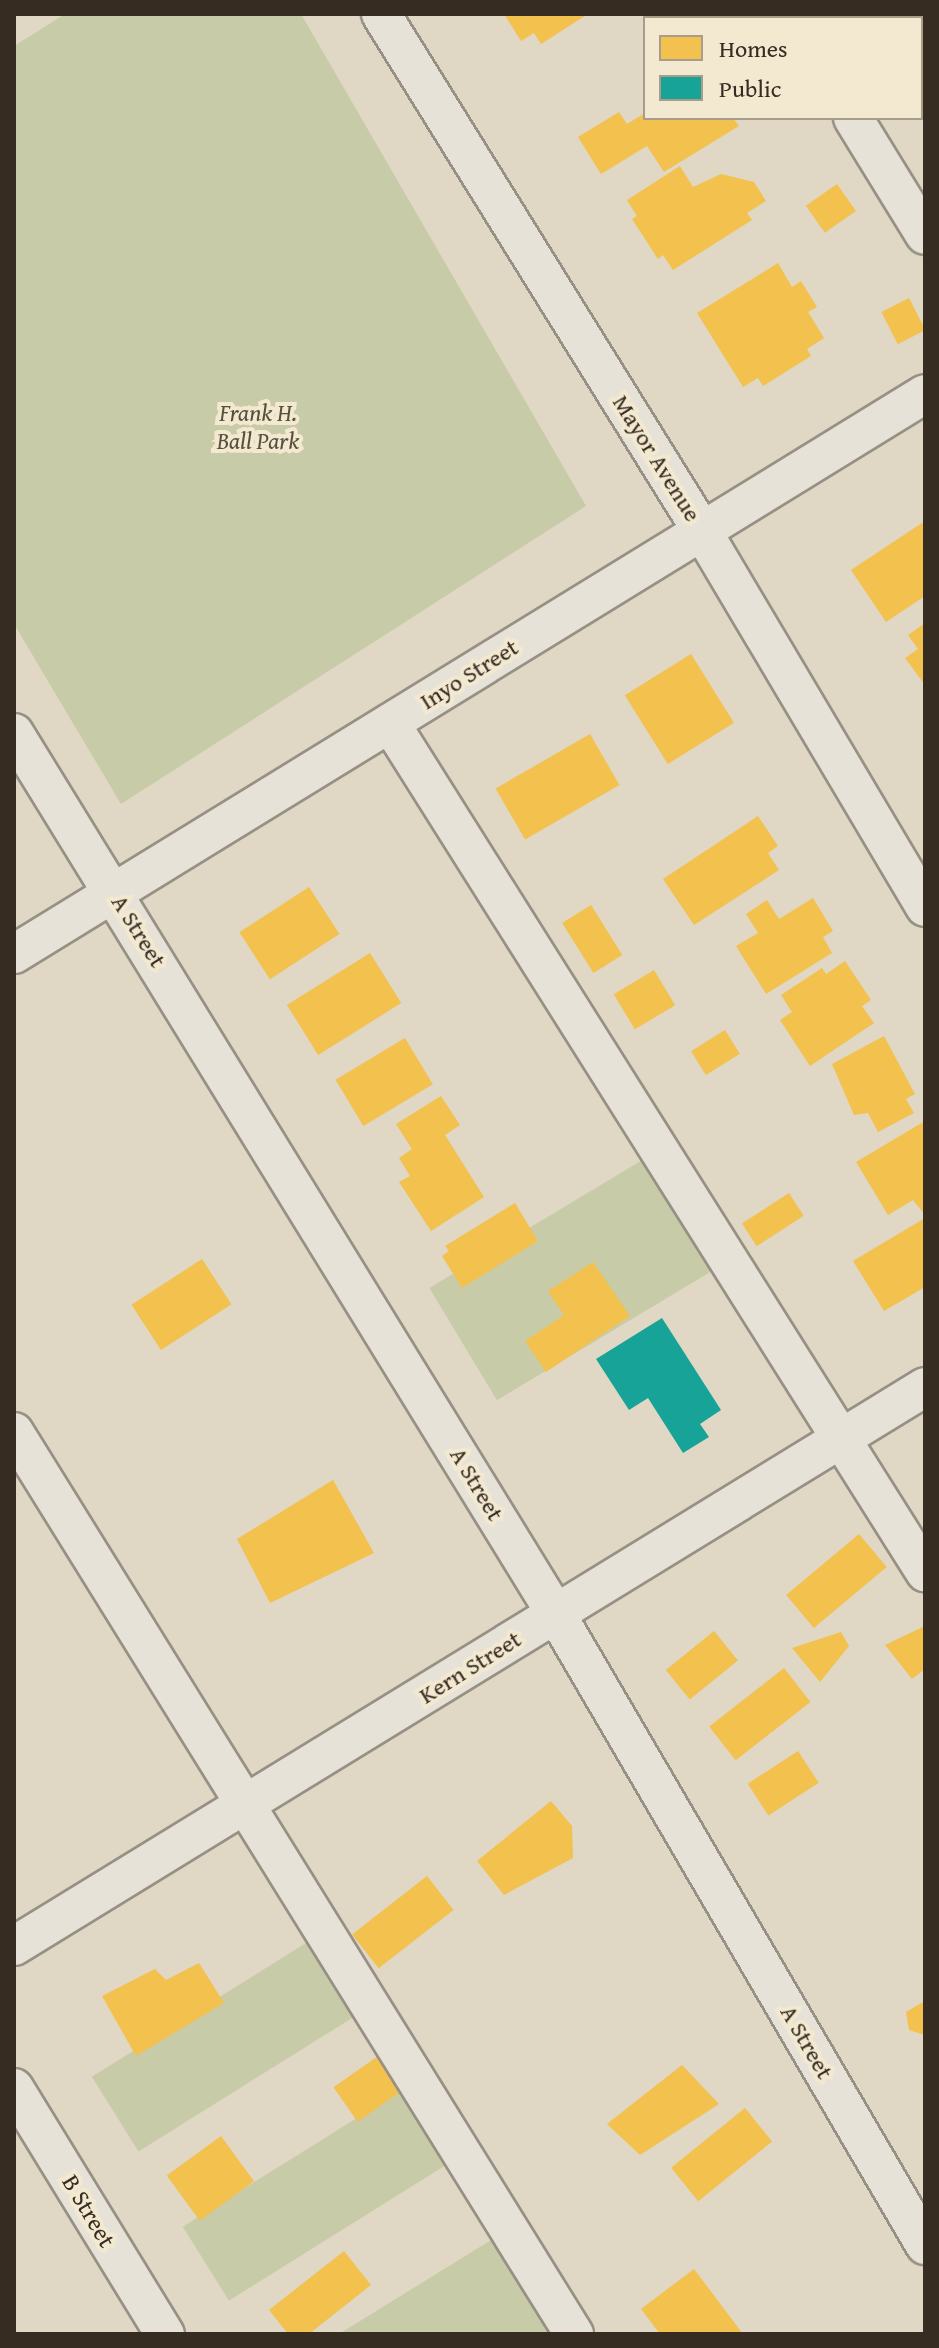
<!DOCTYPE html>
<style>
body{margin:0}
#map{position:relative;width:939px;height:2348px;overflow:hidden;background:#e0d7c4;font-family:"Gentium Book Plus",serif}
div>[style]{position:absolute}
.green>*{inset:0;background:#c8cba7;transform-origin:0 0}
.homes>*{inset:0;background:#f2c14e;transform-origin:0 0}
.public>*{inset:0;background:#17a398}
.roads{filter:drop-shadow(2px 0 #979084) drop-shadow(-2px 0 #979084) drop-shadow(0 2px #979084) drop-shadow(0 -2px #979084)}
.minor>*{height:38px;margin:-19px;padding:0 19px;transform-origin:19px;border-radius:19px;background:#e7e2d8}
span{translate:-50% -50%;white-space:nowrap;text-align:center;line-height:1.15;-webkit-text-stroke:8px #f3e8d0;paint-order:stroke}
.park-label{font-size:24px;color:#56513e;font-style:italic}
.street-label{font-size:24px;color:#362c22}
.frame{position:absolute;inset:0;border:16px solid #362c22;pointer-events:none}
.legend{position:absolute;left:643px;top:16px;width:280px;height:104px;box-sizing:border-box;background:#f3e8d0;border:2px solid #a79d8a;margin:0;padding:10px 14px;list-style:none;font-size:24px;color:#362c22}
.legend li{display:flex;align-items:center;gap:16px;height:40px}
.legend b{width:40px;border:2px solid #a79d8a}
</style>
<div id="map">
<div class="green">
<i style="clip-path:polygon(65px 14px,301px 14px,586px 506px,121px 804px,14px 624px,14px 46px)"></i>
<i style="left:654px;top:1153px;width:131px;height:262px;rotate:59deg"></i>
<i style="left:314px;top:1938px;width:88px;height:262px;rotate:58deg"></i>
<i style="left:405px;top:2088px;width:87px;height:262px;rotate:58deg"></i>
<i style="clip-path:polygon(496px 2237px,556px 2334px,339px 2334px)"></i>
</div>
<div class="homes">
<i style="clip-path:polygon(504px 14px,588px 14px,541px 44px,534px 33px,521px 41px)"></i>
<i style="clip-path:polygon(619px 112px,627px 124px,645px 113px,645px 118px,733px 118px,739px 126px,664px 172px,647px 146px,601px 174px,578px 137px)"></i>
<i style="clip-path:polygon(680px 166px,693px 187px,721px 174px,754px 182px,766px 201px,747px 213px,752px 220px,673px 270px,663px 255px,658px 259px,632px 219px,637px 216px,627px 200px)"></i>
<i style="left:837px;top:184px;width:33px;height:38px;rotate:55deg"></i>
<i style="clip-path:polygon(778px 263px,792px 287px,801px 281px,817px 307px,808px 312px,824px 338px,807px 349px,811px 356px,763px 386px,758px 378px,743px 387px,697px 313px)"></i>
<i style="left:909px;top:298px;width:36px;height:31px;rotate:63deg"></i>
<i style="clip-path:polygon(925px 521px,925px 596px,886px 622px,851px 570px)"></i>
<i style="clip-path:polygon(925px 623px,925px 685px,905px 658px,918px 649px,908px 635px)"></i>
<i style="left:691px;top:654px;width:81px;height:78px;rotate:58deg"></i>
<i style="left:590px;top:734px;width:59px;height:109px;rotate:60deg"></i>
<i style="clip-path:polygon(758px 816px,778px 846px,768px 853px,779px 870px,694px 925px,663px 879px)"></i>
<i style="left:309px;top:887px;width:56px;height:83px;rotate:57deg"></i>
<i style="clip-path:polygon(813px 898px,833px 931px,823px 937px,832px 953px,766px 994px,736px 946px,758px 933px,746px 914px,767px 900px,779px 919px)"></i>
<i style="left:591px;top:905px;width:59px;height:34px;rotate:58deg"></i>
<i style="left:370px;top:953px;width:59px;height:98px;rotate:58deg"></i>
<i style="clip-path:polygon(845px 961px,871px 1000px,862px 1006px,874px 1023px,810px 1066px,780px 1020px,792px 1012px,781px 995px,822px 968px,826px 974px)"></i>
<i style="left:654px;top:970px;width:41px;height:47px;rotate:59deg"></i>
<i style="left:725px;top:1030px;width:28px;height:40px;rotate:58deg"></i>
<i style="clip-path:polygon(884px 1036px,915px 1094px,906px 1099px,914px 1113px,878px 1132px,868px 1113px,854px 1115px,832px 1064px)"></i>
<i style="left:405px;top:1038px;width:54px;height:81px;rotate:59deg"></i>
<i style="clip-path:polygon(441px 1096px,460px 1125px,445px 1135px,484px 1197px,431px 1231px,399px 1182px,410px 1176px,399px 1158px,412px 1149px,396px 1124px)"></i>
<i style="clip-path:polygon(925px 1121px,925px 1215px,913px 1200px,888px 1215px,856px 1162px)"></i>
<i style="left:789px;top:1193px;width:27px;height:56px;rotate:57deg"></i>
<i style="clip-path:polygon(515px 1203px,538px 1241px,462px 1288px,442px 1256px,449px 1251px,445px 1246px)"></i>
<i style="clip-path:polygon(925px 1218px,925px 1287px,884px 1311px,853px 1261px)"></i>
<i style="left:202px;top:1259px;width:54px;height:84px;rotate:57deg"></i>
<i style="clip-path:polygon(593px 1262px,630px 1316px,546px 1372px,525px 1341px,564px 1315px,548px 1291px)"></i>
<i style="clip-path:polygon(333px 1480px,374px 1553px,270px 1603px,237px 1539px)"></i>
<i style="left:859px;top:1534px;width:43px;height:95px;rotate:50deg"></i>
<i style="clip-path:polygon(925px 1626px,925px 1669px,912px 1679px,885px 1645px)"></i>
<i style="left:714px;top:1631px;width:38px;height:62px;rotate:51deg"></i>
<i style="clip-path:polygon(841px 1632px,849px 1646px,820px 1682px,792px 1648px)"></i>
<i style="left:784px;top:1668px;width:43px;height:95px;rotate:52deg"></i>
<i style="left:798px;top:1751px;width:38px;height:60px;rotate:57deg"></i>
<i style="clip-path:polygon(551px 1801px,572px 1826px,573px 1858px,504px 1895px,477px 1861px)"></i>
<i style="left:427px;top:1876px;width:43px;height:95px;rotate:52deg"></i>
<i style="clip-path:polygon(199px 1963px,224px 2003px,136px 2056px,102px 1996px,155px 1969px,166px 1980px)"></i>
<i style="clip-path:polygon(925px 2001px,925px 2035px,909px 2030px,906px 2012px)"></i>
<i style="left:381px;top:2054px;width:42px;height:58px;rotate:55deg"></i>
<i style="clip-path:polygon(682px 2065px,719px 2104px,640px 2155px,607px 2124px)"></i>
<i style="left:745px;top:2108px;width:43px;height:95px;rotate:51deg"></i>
<i style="left:221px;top:2136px;width:56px;height:67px;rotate:54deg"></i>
<i style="clip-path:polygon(344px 2251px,371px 2285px,309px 2334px,288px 2334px,269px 2310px)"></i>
<i style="clip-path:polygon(694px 2269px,743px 2334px,660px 2334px,641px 2309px)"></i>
</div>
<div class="public">
<i style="clip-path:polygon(662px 1318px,721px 1410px,700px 1424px,709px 1437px,683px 1453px,648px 1398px,629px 1410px,596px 1359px)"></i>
</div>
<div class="roads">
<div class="minor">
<i style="left:381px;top:14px;width:609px;rotate:58.16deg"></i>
<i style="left:702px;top:531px;width:437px;rotate:59.3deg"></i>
<i style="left:790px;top:14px;width:4px;rotate:63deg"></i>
<i style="left:853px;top:118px;width:137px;rotate:58.4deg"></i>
<i style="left:390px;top:723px;width:1004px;rotate:57.78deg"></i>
<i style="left:14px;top:733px;width:1034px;rotate:58.4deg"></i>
<i style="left:556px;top:1614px;width:731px;rotate:59.68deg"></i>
<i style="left:14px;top:954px;width:1069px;rotate:-31.58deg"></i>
<i style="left:14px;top:1432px;width:1062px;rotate:58.17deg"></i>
<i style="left:14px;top:1946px;width:1069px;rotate:-31.53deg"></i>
<i style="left:14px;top:2088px;width:289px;rotate:58.5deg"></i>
</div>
</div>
<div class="park-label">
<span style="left:258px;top:427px">Frank H.<br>Ball Park</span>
</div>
<div class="street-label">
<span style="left:657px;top:458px;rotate:58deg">Mayor Avenue</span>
<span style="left:469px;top:674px;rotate:-32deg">Inyo Street</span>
<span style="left:139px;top:931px;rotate:58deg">A Street</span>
<span style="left:477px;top:1484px;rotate:59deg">A Street</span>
<span style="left:470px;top:1667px;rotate:-32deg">Kern Street</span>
<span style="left:807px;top:2042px;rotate:60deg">A Street</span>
<span style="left:89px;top:2211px;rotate:59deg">B Street</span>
</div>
<div class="frame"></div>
<ul class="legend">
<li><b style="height:22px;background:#f2c14e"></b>Homes</li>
<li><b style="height:22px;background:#17a398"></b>Public</li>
</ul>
</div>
